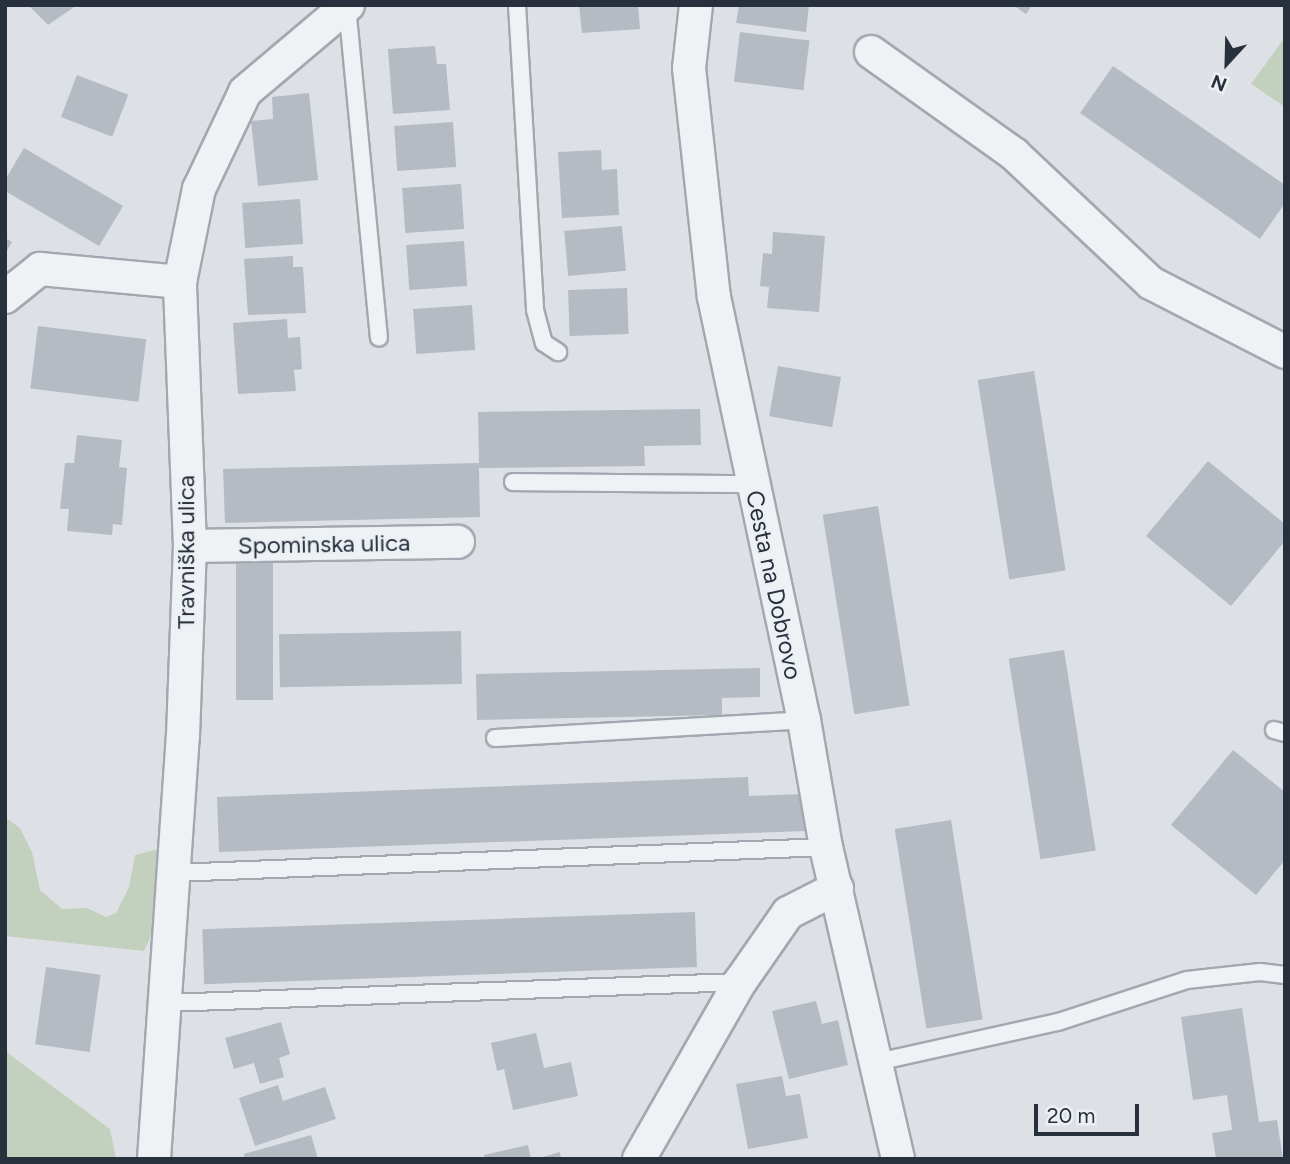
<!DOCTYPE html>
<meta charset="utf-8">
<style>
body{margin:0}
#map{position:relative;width:1290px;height:1164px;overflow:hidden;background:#dde1e6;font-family:Figtree,sans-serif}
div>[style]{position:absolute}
.green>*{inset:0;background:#c4d0be}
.building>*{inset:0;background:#b4bbc3;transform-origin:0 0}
.roads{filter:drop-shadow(2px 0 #a3a8b0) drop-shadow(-2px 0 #a3a8b0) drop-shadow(0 2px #a3a8b0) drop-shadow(0 -2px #a3a8b0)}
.lane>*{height:16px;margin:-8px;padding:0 8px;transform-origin:8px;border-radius:8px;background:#eff2f5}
.street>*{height:32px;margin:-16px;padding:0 16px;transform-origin:16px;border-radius:16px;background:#eff2f5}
span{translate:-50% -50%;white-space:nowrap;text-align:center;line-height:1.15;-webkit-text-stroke:5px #ecf0f4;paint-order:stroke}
.street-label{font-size:24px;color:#27303c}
.frame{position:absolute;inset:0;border:7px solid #27303c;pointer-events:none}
.north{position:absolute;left:1192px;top:28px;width:70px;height:70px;-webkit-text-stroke:5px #ecf0f4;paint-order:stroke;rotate:202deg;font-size:19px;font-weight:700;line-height:28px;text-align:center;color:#27303c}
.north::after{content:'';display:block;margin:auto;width:24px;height:32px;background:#27303c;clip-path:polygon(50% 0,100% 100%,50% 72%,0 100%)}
.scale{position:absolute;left:1034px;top:1104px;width:105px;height:32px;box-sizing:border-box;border:4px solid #27303c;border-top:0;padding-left:9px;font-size:21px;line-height:24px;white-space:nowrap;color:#27303c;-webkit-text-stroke:5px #ecf0f4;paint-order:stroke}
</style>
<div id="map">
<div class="green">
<i style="clip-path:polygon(1285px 37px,1285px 107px,1251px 84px)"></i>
<i style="clip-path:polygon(5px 817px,20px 828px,32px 852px,40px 890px,62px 909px,87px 908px,106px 917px,116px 913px,129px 887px,135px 855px,158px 849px,151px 936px,144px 951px,5px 936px)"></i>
<i style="clip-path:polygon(5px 1051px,110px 1129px,116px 1159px,5px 1159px)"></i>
</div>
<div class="building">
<i style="clip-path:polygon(28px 5px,77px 5px,48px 25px)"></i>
<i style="clip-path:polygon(579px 5px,638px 5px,640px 29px,582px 33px)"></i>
<i style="clip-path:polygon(739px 5px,809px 5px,806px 32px,736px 23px)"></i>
<i style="clip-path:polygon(1013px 5px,1032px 5px,1026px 14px)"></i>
<i style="left:740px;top:32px;width:70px;height:50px;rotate:7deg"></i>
<i style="clip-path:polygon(435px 46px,437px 64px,446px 64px,450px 110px,393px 114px,388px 49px)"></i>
<i style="clip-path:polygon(1113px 66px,1285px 185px,1285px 203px,1260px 239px,1080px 113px)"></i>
<i style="left:77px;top:75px;width:55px;height:45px;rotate:21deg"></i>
<i style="clip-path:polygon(309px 93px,318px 180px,258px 186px,251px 121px,273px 119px,272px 97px)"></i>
<i style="left:453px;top:122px;width:45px;height:59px;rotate:86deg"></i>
<i style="clip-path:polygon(24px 148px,123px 206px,99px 246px,5px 191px,5px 180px)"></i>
<i style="clip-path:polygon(601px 150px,602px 170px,617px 169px,619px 215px,562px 218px,558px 152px)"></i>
<i style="left:461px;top:184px;width:45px;height:59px;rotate:86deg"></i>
<i style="left:300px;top:199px;width:45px;height:58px;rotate:86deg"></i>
<i style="left:622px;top:226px;width:45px;height:58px;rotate:85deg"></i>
<i style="clip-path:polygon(773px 232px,825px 236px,819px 312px,767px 308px,769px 287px,760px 286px,763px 253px,772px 254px)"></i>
<i style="clip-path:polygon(5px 238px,12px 242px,5px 254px)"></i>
<i style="left:464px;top:241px;width:45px;height:58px;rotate:86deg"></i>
<i style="clip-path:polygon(293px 256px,293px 267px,303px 267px,306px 313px,248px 315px,244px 259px)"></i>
<i style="left:627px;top:288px;width:46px;height:59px;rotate:88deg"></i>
<i style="left:472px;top:305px;width:45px;height:59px;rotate:86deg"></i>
<i style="clip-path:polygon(287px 319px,288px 338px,300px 337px,302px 369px,294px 370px,296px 391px,238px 394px,233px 323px)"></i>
<i style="left:38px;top:326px;width:109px;height:63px;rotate:7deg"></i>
<i style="left:778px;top:366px;width:64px;height:51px;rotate:10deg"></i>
<i style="left:1034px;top:371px;width:202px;height:57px;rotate:81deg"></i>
<i style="clip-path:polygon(700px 409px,701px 445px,644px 446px,645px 466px,479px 468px,480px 517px,225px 523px,223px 469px,479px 463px,478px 412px)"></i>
<i style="clip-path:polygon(77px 435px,122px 440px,119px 467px,127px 468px,122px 525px,113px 524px,112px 535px,67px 531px,69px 509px,60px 509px,65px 463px,74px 463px)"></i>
<i style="clip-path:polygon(1208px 461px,1285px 524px,1285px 541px,1231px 606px,1146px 536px)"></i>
<i style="left:878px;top:506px;width:202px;height:56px;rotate:81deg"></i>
<i style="left:236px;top:557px;width:37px;height:143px"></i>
<i style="left:461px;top:631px;width:53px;height:182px;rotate:89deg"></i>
<i style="left:1064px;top:650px;width:203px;height:56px;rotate:81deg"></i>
<i style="clip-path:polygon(760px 668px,760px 697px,722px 698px,722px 715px,477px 720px,476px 674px)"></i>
<i style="clip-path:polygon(1233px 750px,1285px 792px,1285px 860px,1256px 895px,1171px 825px)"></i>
<i style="clip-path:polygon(748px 777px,749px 796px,805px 794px,806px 831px,219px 852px,217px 797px)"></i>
<i style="left:951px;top:820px;width:202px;height:57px;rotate:81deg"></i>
<i style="left:695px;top:912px;width:55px;height:493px;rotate:88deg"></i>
<i style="left:46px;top:967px;width:55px;height:78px;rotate:8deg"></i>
<i style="clip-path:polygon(816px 1001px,822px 1024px,838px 1020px,848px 1065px,789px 1079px,772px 1011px)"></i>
<i style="clip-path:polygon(1242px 1008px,1259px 1122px,1277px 1120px,1283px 1159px,1216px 1159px,1212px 1133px,1232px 1130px,1227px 1095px,1193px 1100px,1181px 1017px)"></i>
<i style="clip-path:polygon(281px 1022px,290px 1054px,279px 1058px,284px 1077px,260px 1084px,254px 1063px,234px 1069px,225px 1038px)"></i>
<i style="clip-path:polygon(536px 1033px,544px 1068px,571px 1062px,578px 1096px,513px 1110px,504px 1069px,497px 1071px,491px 1043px)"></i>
<i style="clip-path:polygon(782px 1076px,786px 1096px,800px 1094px,808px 1138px,748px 1149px,736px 1084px)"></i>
<i style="clip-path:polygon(278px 1085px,283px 1101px,325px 1087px,336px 1119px,255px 1146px,239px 1098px)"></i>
<i style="clip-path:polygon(311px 1135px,318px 1159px,245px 1159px,244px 1154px)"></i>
<i style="clip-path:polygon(528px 1145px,531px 1159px,484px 1159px,484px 1155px)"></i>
<i style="clip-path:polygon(560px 1152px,561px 1159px,539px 1159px,539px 1158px)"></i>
</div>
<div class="roads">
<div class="lane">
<i style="left:517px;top:5px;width:306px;rotate:86.6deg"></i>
<i style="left:535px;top:310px;width:34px;rotate:75deg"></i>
<i style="left:544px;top:343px;width:17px;rotate:33deg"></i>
<i style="left:347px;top:6px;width:333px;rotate:84.5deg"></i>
<i style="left:513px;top:482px;width:238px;rotate:0.5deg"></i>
<i style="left:1274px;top:730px;width:11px;rotate:15deg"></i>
<i style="left:495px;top:738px;width:310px;rotate:-3.3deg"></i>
<i style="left:174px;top:873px;width:653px;rotate:-2.28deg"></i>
<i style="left:166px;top:1003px;width:574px;rotate:-2.1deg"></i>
<i style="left:877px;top:1062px;width:185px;rotate:-12.5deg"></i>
<i style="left:1058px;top:1022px;width:136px;rotate:-18deg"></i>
<i style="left:1187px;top:980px;width:73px;rotate:-6.3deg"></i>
<i style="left:1260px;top:972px;width:25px;rotate:7deg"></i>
</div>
<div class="street">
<i style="left:696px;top:5px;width:63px;rotate:96.3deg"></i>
<i style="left:689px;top:68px;width:230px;rotate:83.8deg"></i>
<i style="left:714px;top:297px;width:432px;rotate:78deg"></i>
<i style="left:804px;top:720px;width:129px;rotate:80.2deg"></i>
<i style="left:826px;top:847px;width:320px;rotate:77deg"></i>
<i style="left:871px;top:52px;width:176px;rotate:35.5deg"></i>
<i style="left:1014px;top:154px;width:188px;rotate:43.3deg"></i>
<i style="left:1151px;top:283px;width:151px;rotate:27.2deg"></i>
<i style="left:5px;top:297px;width:45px;rotate:-38.7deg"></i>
<i style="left:40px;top:269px;width:141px;rotate:5.3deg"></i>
<i style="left:190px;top:546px;width:268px;rotate:-0.9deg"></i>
<i style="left:154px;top:1159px;width:424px;rotate:-86.1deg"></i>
<i style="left:183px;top:736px;width:190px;rotate:-87.9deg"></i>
<i style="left:190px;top:546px;width:264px;rotate:-92.2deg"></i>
<i style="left:180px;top:282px;width:95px;rotate:-78.5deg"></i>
<i style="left:199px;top:189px;width:107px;rotate:-64.6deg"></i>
<i style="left:245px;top:92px;width:135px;rotate:-40.2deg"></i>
<i style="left:639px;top:1159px;width:204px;rotate:-60.3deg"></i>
<i style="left:740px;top:982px;width:84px;rotate:-55.2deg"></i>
<i style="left:788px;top:913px;width:55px;rotate:-27deg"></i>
</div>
</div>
<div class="street-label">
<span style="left:324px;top:544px;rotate:-1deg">Spominska ulica</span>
<span style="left:186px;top:552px;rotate:-90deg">Travniška ulica</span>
<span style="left:774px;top:585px;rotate:78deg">Cesta na Dobrovo</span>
</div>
<div class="frame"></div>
<div class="north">N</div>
<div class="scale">20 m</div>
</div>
